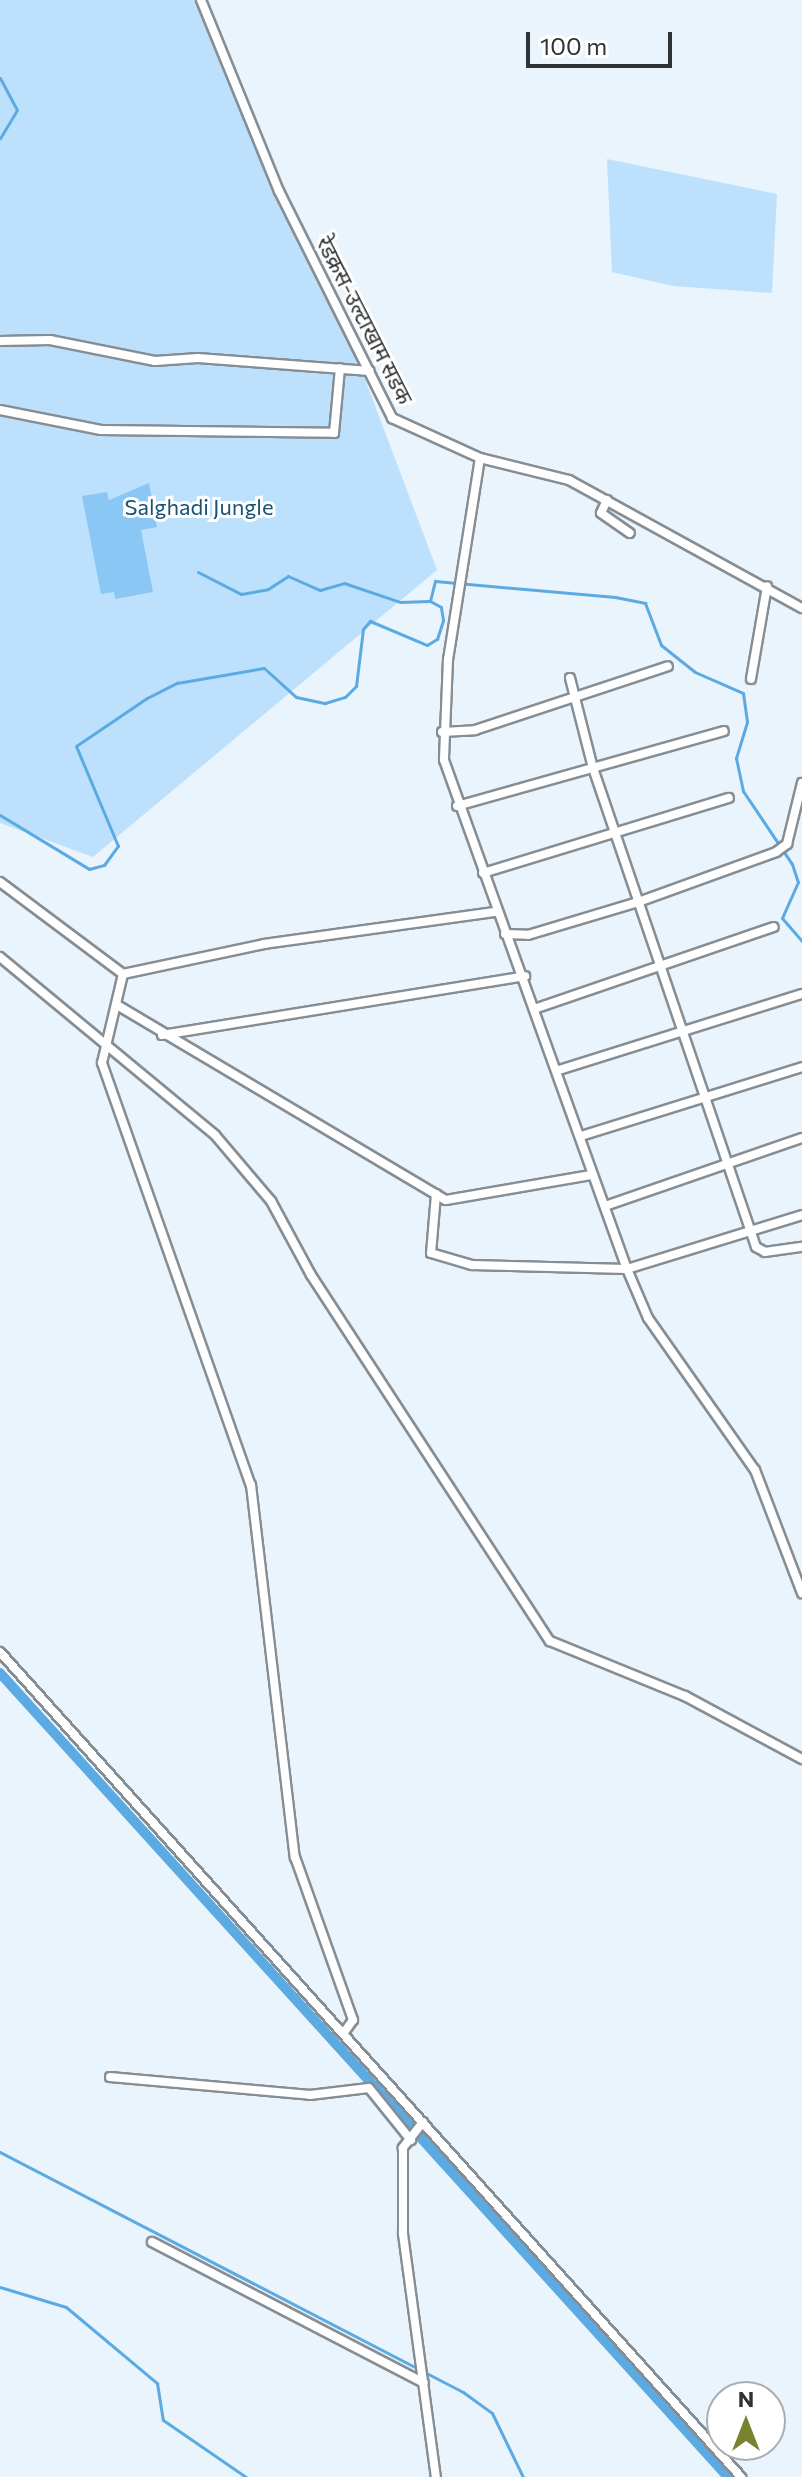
<!DOCTYPE html>
<meta charset="utf-8">
<style>
body{margin:0}
#map{position:relative;width:802px;height:2477px;overflow:hidden;background:#eaf4fc;font-family:Commissioner,"Noto Sans Devanagari",sans-serif}
div>[style]{position:absolute}
.green>*{inset:0;background:#bde1fc}
.stream>*{height:3px;margin:-1.5px;padding:0 1.5px;transform-origin:1.5px;border-radius:1.5px;background:#5caae2}
.canal>*{height:10px;margin:-5px;padding:0 5px;transform-origin:5px;border-radius:5px;background:#5caae2}
.building>*{inset:0;background:#8ac7f5}
.roads{filter:drop-shadow(2px 0 #868e95) drop-shadow(-2px 0 #868e95) drop-shadow(0 2px #868e95) drop-shadow(0 -2px #868e95)}
.minor>*{height:8px;margin:-4px;padding:0 4px;transform-origin:4px;border-radius:4px;background:#fff}
span{translate:-50% -50%;white-space:nowrap;text-align:center;line-height:1.15;-webkit-text-stroke:6px #fff;paint-order:stroke}
.street-label{font-size:22px;color:#2f3336}
.park-label{font-size:22px;color:#175277}
.north{position:absolute;left:706px;top:2381px;width:80px;height:80px;box-sizing:border-box;background:#fff;border:2px solid #acadaf;border-radius:50%;rotate:0deg;font-size:22px;font-weight:700;line-height:32px;text-align:center;color:#2f3336}
.north::after{content:'';display:block;margin:auto;width:28px;height:36px;background:#78822f;clip-path:polygon(50% 0,100% 100%,50% 72%,0 100%)}
.scale{position:absolute;left:526px;top:32px;width:146px;height:36px;box-sizing:border-box;border:4px solid #2f3336;border-top:0;padding-left:10px;font-size:24px;line-height:28px;white-space:nowrap;color:#2f3336;-webkit-text-stroke:6px #fff;paint-order:stroke}
</style>
<div id="map">
<div class="green">
<i style="clip-path:polygon(0 0,197px 0,362px 371px,437px 570px,93px 857px,0 823px)"></i>
<i style="clip-path:polygon(607px 159px,777px 194px,772px 293px,673px 286px,612px 272px)"></i>
</div>
<div class="stream">
<i style="left:0;top:78px;width:36px;rotate:62deg"></i>
<i style="left:17px;top:110px;width:33px;rotate:121deg"></i>
<i style="left:198px;top:572px;width:48px;rotate:27.1deg"></i>
<i style="left:241px;top:594px;width:27px;rotate:-10deg"></i>
<i style="left:268px;top:589px;width:24px;rotate:-33deg"></i>
<i style="left:288px;top:576px;width:35px;rotate:24deg"></i>
<i style="left:320px;top:590px;width:25px;rotate:-16deg"></i>
<i style="left:344px;top:583px;width:59px;rotate:18.7deg"></i>
<i style="left:400px;top:602px;width:29px;rotate:-2deg"></i>
<i style="left:0;top:815px;width:104px;rotate:31.2deg"></i>
<i style="left:89px;top:869px;width:16px;rotate:-15deg"></i>
<i style="left:104px;top:865px;width:24px;rotate:-54deg"></i>
<i style="left:118px;top:846px;width:108px;rotate:-112.8deg"></i>
<i style="left:76px;top:746px;width:86px;rotate:-34.1deg"></i>
<i style="left:147px;top:698px;width:34px;rotate:-27deg"></i>
<i style="left:177px;top:683px;width:88px;rotate:-9.8deg"></i>
<i style="left:264px;top:668px;width:43px;rotate:42.2deg"></i>
<i style="left:296px;top:697px;width:30px;rotate:12deg"></i>
<i style="left:325px;top:703px;width:21px;rotate:-17deg"></i>
<i style="left:345px;top:697px;width:16px;rotate:-45deg"></i>
<i style="left:356px;top:686px;width:57px;rotate:-83deg"></i>
<i style="left:363px;top:629px;width:11px;rotate:-49deg"></i>
<i style="left:370px;top:621px;width:62px;rotate:22.8deg"></i>
<i style="left:427px;top:645px;width:12px;rotate:-31deg"></i>
<i style="left:437px;top:639px;width:20px;rotate:-72deg"></i>
<i style="left:443px;top:620px;width:13px;rotate:-99deg"></i>
<i style="left:441px;top:607px;width:13px;rotate:-151deg"></i>
<i style="left:430px;top:601px;width:21px;rotate:-76deg"></i>
<i style="left:435px;top:581px;width:181px;rotate:5.1deg"></i>
<i style="left:615px;top:597px;width:31px;rotate:11deg"></i>
<i style="left:645px;top:603px;width:45px;rotate:69.1deg"></i>
<i style="left:661px;top:645px;width:43px;rotate:38.5deg"></i>
<i style="left:695px;top:672px;width:52px;rotate:23.6deg"></i>
<i style="left:743px;top:693px;width:29px;rotate:82deg"></i>
<i style="left:747px;top:722px;width:38px;rotate:107deg"></i>
<i style="left:736px;top:758px;width:34px;rotate:78deg"></i>
<i style="left:743px;top:791px;width:88px;rotate:56.1deg"></i>
<i style="left:792px;top:864px;width:19px;rotate:72deg"></i>
<i style="left:798px;top:882px;width:39px;rotate:114deg"></i>
<i style="left:782px;top:918px;width:30px;rotate:49deg"></i>
<i style="left:0;top:2152px;width:522px;rotate:27.4deg"></i>
<i style="left:463px;top:2392px;width:36px;rotate:36deg"></i>
<i style="left:492px;top:2413px;width:71px;rotate:64.2deg"></i>
<i style="left:0;top:2287px;width:69px;rotate:16.9deg"></i>
<i style="left:66px;top:2307px;width:119px;rotate:39.9deg"></i>
<i style="left:157px;top:2383px;width:37px;rotate:81deg"></i>
<i style="left:163px;top:2420px;width:101px;rotate:34.5deg"></i>
</div>
<div class="canal">
<i style="left:0;top:1673px;width:1085px;rotate:47.84deg"></i>
</div>
<div class="building">
<i style="clip-path:polygon(149px 483px,157px 527px,141px 530px,153px 592px,115px 599px,114px 592px,101px 594px,82px 496px,107px 492px,109px 500px)"></i>
</div>
<div class="roads">
<div class="minor">
<i style="left:201px;top:0;width:206px;rotate:67.8deg"></i>
<i style="left:279px;top:191px;width:254px;rotate:63.5deg"></i>
<i style="left:392px;top:418px;width:97px;rotate:24.4deg"></i>
<i style="left:480px;top:458px;width:92px;rotate:13.9deg"></i>
<i style="left:569px;top:480px;width:266px;rotate:28.8deg"></i>
<i style="left:0;top:341px;width:50px;rotate:-1.1deg"></i>
<i style="left:50px;top:340px;width:107px;rotate:11.3deg"></i>
<i style="left:155px;top:361px;width:43px;rotate:-4deg"></i>
<i style="left:198px;top:358px;width:172px;rotate:4.3deg"></i>
<i style="left:0;top:410px;width:103px;rotate:11.2deg"></i>
<i style="left:101px;top:430px;width:233px;rotate:0.7deg"></i>
<i style="left:334px;top:433px;width:65px;rotate:-84.7deg"></i>
<i style="left:480px;top:458px;width:204px;rotate:99deg"></i>
<i style="left:448px;top:659px;width:101px;rotate:92.3deg"></i>
<i style="left:444px;top:760px;width:541px;rotate:70.23deg"></i>
<i style="left:627px;top:1269px;width:53px;rotate:66.8deg"></i>
<i style="left:648px;top:1318px;width:186px;rotate:54.9deg"></i>
<i style="left:755px;top:1470px;width:132px;rotate:69.1deg"></i>
<i style="left:607px;top:500px;width:14px;rotate:115deg"></i>
<i style="left:601px;top:513px;width:35px;rotate:35deg"></i>
<i style="left:570px;top:678px;width:93px;rotate:75.7deg"></i>
<i style="left:593px;top:768px;width:506px;rotate:71.21deg"></i>
<i style="left:756px;top:1247px;width:10px;rotate:29deg"></i>
<i style="left:765px;top:1252px;width:37px;rotate:-8deg"></i>
<i style="left:751px;top:679px;width:94px;rotate:-80.2deg"></i>
<i style="left:442px;top:732px;width:33px;rotate:-3deg"></i>
<i style="left:475px;top:730px;width:203px;rotate:-18.3deg"></i>
<i style="left:457px;top:806px;width:277px;rotate:-15.7deg"></i>
<i style="left:483px;top:873px;width:257px;rotate:-17deg"></i>
<i style="left:0;top:882px;width:154px;rotate:36.8deg"></i>
<i style="left:123px;top:974px;width:91px;rotate:103.3deg"></i>
<i style="left:102px;top:1063px;width:448px;rotate:70.6deg"></i>
<i style="left:251px;top:1485px;width:375px;rotate:83.3deg"></i>
<i style="left:295px;top:1857px;width:173px;rotate:70.4deg"></i>
<i style="left:353px;top:2020px;width:17px;rotate:126deg"></i>
<i style="left:343px;top:2034px;width:596px;rotate:48.06deg"></i>
<i style="left:505px;top:934px;width:23px;rotate:2deg"></i>
<i style="left:528px;top:935px;width:118px;rotate:-16.7deg"></i>
<i style="left:641px;top:901px;width:144px;rotate:-19.9deg"></i>
<i style="left:776px;top:852px;width:14px;rotate:-36deg"></i>
<i style="left:787px;top:844px;width:63px;rotate:-76.2deg"></i>
<i style="left:0;top:957px;width:279px;rotate:39.6deg"></i>
<i style="left:215px;top:1135px;width:87px;rotate:49.7deg"></i>
<i style="left:271px;top:1201px;width:84px;rotate:61.6deg"></i>
<i style="left:311px;top:1275px;width:437px;rotate:56.9deg"></i>
<i style="left:550px;top:1641px;width:146px;rotate:22.2deg"></i>
<i style="left:685px;top:1696px;width:133px;rotate:28.3deg"></i>
<i style="left:123px;top:974px;width:144px;rotate:-12deg"></i>
<i style="left:264px;top:944px;width:234px;rotate:-7.9deg"></i>
<i style="left:117px;top:1005px;width:382px;rotate:30.7deg"></i>
<i style="left:446px;top:1200px;width:147px;rotate:-9.8deg"></i>
<i style="left:537px;top:1008px;width:250px;rotate:-18.9deg"></i>
<i style="left:162px;top:1035px;width:368px;rotate:-9.2deg"></i>
<i style="left:559px;top:1070px;width:255px;rotate:-17.4deg"></i>
<i style="left:581px;top:1136px;width:232px;rotate:-17.3deg"></i>
<i style="left:436px;top:1194px;width:59px;rotate:94.8deg"></i>
<i style="left:431px;top:1253px;width:43px;rotate:16.3deg"></i>
<i style="left:472px;top:1265px;width:155px;rotate:1.5deg"></i>
<i style="left:627px;top:1269px;width:183px;rotate:-17.1deg"></i>
<i style="left:608px;top:1205px;width:205px;rotate:-19.1deg"></i>
<i style="left:0;top:1652px;width:513px;rotate:48.08deg"></i>
<i style="left:110px;top:2077px;width:201px;rotate:5.1deg"></i>
<i style="left:310px;top:2095px;width:59px;rotate:-6.8deg"></i>
<i style="left:369px;top:2088px;width:67px;rotate:51.1deg"></i>
<i style="left:423px;top:2122px;width:33px;rotate:128deg"></i>
<i style="left:403px;top:2148px;width:86px;rotate:90deg"></i>
<i style="left:403px;top:2234px;width:245px;rotate:82.3deg"></i>
<i style="left:152px;top:2242px;width:306px;rotate:27.4deg"></i>
</div>
</div>
<div class="street-label">
<span style="left:365px;top:320px;rotate:63deg">रेडक्रस-उल्टाखाम सडक</span>
</div>
<div class="park-label">
<span style="left:199px;top:507px">Salghadi Jungle</span>
</div>
<div class="north">N</div>
<div class="scale">100 m</div>
</div>
